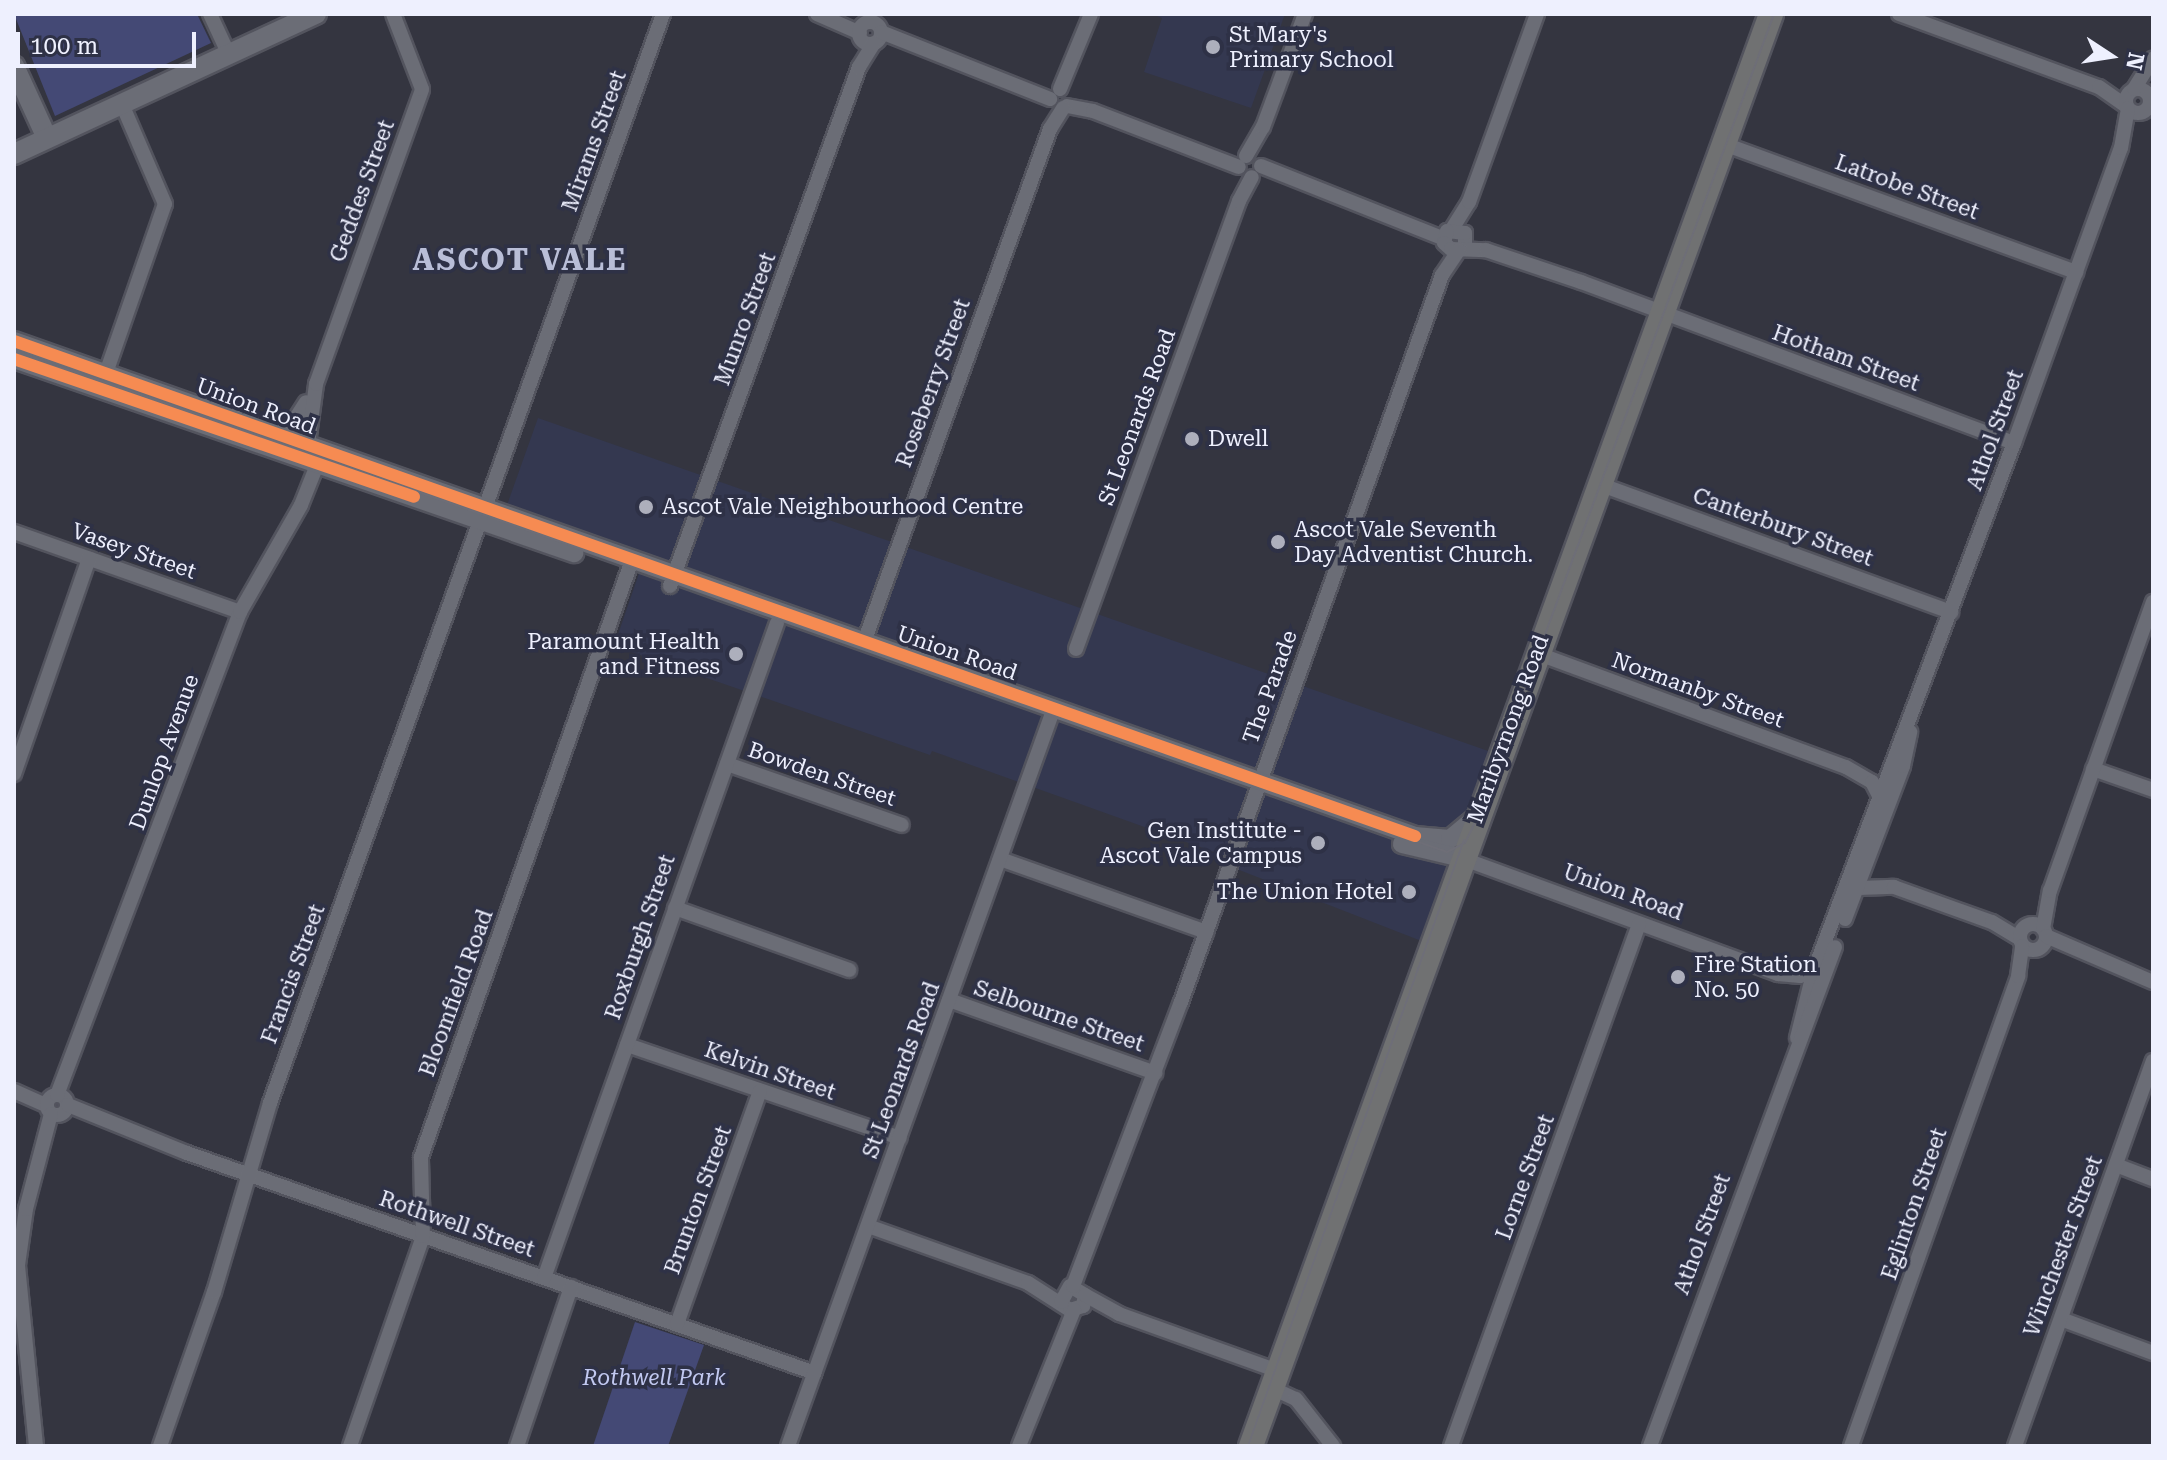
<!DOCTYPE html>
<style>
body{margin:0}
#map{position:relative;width:2167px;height:1460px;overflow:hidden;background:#343540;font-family:"Roboto Serif",serif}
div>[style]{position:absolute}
.built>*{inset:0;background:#343850}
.green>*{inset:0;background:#444975}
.roads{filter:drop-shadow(2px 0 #53545e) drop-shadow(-2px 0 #53545e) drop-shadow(0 2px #53545e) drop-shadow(0 -2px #53545e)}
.minor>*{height:14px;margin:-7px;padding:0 7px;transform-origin:7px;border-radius:7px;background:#6b6d76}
.minor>.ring{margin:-7px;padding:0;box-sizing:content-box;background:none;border:14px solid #6b6d76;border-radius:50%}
.tertiary>*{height:18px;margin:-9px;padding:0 9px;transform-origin:9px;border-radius:9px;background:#6b6d76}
.secondary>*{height:20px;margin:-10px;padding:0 10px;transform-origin:10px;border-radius:10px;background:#6b6d76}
.primary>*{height:24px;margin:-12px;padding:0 12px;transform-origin:12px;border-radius:12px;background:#707172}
.tram>*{height:2px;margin:-1px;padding:0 1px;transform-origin:1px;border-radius:1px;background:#6e6e77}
.cycleway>*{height:12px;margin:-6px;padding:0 6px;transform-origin:6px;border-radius:6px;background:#f68b52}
.dots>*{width:22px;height:22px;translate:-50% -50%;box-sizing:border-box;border:4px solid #2e3146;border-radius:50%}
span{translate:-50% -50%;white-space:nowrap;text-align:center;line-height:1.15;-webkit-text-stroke:7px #2e3146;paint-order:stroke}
.poi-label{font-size:22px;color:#eef0fe}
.left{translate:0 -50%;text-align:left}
.right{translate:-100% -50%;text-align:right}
.street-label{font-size:22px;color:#eef0fe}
.park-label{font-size:22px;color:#c1c8f0;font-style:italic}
.district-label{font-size:30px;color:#b9bed7;font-weight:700;letter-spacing:2px}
.frame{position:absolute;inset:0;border:16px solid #eef0fe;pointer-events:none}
.north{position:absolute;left:2071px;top:16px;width:80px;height:80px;-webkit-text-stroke:6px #2e3146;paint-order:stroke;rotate:102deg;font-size:22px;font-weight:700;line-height:32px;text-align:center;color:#eef0fe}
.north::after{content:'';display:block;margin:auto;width:28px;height:36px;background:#eef0fe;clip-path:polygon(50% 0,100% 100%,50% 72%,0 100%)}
.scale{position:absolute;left:16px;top:32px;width:180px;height:36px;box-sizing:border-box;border:4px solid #eef0fe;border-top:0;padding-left:10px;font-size:24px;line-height:28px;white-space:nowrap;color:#eef0fe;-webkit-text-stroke:6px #2e3146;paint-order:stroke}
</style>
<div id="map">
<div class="built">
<i style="clip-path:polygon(1152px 14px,1285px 14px,1251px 108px,1144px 72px,1162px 18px)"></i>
<i style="clip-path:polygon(538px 418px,1491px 752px,1424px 942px,1229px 866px,1231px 858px,932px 751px,930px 755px,614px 646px,646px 553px,507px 505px)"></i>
</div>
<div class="green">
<i style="clip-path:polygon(14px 14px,197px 14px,211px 43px,55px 116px)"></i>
<i style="clip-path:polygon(635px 1322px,704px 1345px,668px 1446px,593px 1446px)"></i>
</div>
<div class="roads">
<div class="minor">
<i style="left:210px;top:14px;width:45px;rotate:65.1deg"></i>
<i style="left:817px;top:14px;width:47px;rotate:23.8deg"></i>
<i style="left:1899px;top:14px;width:213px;rotate:20.1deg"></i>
<i style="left:2099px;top:87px;width:33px;rotate:35deg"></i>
<i class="ring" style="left:859px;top:22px;width:8px;height:8px"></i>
<i style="left:881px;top:32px;width:182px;rotate:21.6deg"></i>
<i class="ring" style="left:2126px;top:89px;width:10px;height:10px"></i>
<i style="left:1060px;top:89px;width:81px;rotate:-67.5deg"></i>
<i style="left:2134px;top:89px;width:36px;rotate:-58deg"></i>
<i style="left:1067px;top:106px;width:26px;rotate:11deg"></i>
<i style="left:1093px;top:111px;width:156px;rotate:21deg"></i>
<i style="left:1724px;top:144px;width:375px;rotate:20deg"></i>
<i style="left:1246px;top:156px;width:34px;rotate:-60deg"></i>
<i style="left:1263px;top:127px;width:121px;rotate:-69.6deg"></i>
<i style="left:1261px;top:166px;width:197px;rotate:21.7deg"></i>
<i style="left:1452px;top:229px;width:32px;rotate:-58deg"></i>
<i style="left:1469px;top:202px;width:200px;rotate:-70.1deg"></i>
<i style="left:1465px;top:247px;width:14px;rotate:-90deg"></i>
<i style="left:1465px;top:233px;width:18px;rotate:-174deg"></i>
<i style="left:1447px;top:231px;width:12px;rotate:104deg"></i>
<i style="left:1444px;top:243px;width:9px;rotate:41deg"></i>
<i style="left:1451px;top:249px;width:35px;rotate:2deg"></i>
<i style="left:1486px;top:250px;width:100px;rotate:18.6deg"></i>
<i style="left:1581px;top:282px;width:462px;rotate:20.4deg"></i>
<i style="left:106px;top:373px;width:179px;rotate:-70.8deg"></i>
<i style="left:165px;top:204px;width:109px;rotate:-113.3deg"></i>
<i style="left:281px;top:441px;width:46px;rotate:-57.3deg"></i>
<i style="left:307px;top:451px;width:68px;rotate:-82.3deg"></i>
<i style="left:316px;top:384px;width:313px;rotate:-70.2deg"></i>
<i style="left:422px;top:89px;width:80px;rotate:-111.1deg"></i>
<i style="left:1599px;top:484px;width:375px;rotate:20deg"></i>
<i style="left:485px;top:508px;width:525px;rotate:-70.18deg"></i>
<i style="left:14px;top:532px;width:240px;rotate:19.5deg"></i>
<i style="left:670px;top:586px;width:552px;rotate:-69.99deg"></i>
<i style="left:859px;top:67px;width:28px;rotate:-58deg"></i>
<i style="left:864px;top:642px;width:546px;rotate:-70.07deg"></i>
<i style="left:1050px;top:129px;width:25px;rotate:-58deg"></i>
<i style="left:1076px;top:649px;width:477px;rotate:-70deg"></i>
<i style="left:1239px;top:201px;width:27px;rotate:-62deg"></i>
<i style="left:1536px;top:653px;width:330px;rotate:20.2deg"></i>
<i style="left:1846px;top:767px;width:30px;rotate:30deg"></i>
<i style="left:1872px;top:782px;width:13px;rotate:63deg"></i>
<i style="left:727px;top:764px;width:185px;rotate:19.2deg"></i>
<i style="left:2093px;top:769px;width:64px;rotate:19.3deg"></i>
<i style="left:14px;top:774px;width:228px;rotate:-70.8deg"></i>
<i style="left:1461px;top:858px;width:338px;rotate:20.1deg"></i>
<i style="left:1778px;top:974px;width:22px;rotate:5deg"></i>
<i style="left:1800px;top:976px;width:17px;rotate:-28deg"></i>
<i style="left:1000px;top:859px;width:219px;rotate:19.5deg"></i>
<i style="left:1859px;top:888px;width:35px;rotate:-2deg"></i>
<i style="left:1894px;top:887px;width:104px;rotate:19.7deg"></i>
<i style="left:1992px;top:922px;width:31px;rotate:31deg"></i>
<i style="left:675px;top:908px;width:185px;rotate:19.6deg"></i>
<i style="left:1845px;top:919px;width:164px;rotate:-69.2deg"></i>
<i style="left:1903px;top:766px;width:35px;rotate:-78deg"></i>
<i class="ring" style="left:2020px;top:924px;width:12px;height:12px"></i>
<i style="left:2043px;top:929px;width:39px;rotate:-80deg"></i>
<i style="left:2050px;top:891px;width:307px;rotate:-70.4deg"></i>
<i style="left:2046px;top:936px;width:116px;rotate:23.3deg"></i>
<i style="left:949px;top:1000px;width:219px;rotate:19.5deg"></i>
<i style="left:1797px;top:1038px;width:70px;rotate:-76deg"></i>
<i style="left:1814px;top:970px;width:564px;rotate:-69.22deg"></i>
<i style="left:2014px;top:443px;width:314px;rotate:-70.1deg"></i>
<i style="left:2121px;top:148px;width:40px;rotate:-80deg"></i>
<i style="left:627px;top:1045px;width:288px;rotate:18.8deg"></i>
<i style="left:14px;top:1091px;width:36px;rotate:24deg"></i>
<i class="ring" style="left:47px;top:1095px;width:6px;height:6px"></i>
<i style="left:57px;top:1095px;width:517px;rotate:-69.25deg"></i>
<i style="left:240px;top:612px;width:123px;rotate:-60.3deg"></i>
<i style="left:301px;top:505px;width:54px;rotate:-68.2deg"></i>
<i style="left:68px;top:1105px;width:128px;rotate:22deg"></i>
<i style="left:187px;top:1153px;width:665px;rotate:19.31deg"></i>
<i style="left:2116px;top:1165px;width:40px;rotate:21deg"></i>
<i style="left:868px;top:1226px;width:170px;rotate:19.6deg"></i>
<i style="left:1028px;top:1283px;width:50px;rotate:32.7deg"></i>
<i style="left:1070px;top:1310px;width:14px;rotate:-17deg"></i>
<i style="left:1083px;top:1306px;width:11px;rotate:-80deg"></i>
<i style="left:1085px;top:1295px;width:17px;rotate:-149deg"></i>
<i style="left:1070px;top:1286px;width:18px;rotate:119deg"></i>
<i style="left:544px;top:1278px;width:695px;rotate:-70.42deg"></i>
<i style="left:1073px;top:1286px;width:304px;rotate:-69.2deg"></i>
<i style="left:1181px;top:1002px;width:772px;rotate:-70.25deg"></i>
<i style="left:1442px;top:275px;width:30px;rotate:-56deg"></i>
<i style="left:1085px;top:1295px;width:39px;rotate:29deg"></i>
<i style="left:1119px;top:1314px;width:169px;rotate:19.7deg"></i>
<i style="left:2061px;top:1319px;width:98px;rotate:20.3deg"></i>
<i style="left:677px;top:1324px;width:247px;rotate:-70.4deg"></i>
<i style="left:1272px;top:1388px;width:26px;rotate:25deg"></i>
<i style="left:1296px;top:1399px;width:60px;rotate:51.8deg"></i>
<i style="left:36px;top:1446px;width:182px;rotate:-95.7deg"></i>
<i style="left:18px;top:1265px;width:57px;rotate:-81.9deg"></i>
<i style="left:26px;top:1209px;width:98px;rotate:-75.3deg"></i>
<i style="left:160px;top:1446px;width:163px;rotate:-70.7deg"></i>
<i style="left:214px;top:1292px;width:197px;rotate:-73.5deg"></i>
<i style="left:270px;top:1103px;width:619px;rotate:-70.16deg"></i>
<i style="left:350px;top:1446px;width:222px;rotate:-70.8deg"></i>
<i style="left:423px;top:1236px;width:79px;rotate:-91.5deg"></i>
<i style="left:421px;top:1157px;width:633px;rotate:-70.53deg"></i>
<i style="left:517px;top:1446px;width:168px;rotate:-71.2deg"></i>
<i style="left:788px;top:1446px;width:784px;rotate:-70.18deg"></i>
<i style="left:1019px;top:1446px;width:147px;rotate:-68deg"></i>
<i style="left:1451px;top:1446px;width:555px;rotate:-70.19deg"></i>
<i style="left:1650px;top:1446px;width:532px;rotate:-69.66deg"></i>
<i style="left:1851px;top:1446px;width:499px;rotate:-70.4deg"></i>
<i style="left:2018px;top:976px;width:30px;rotate:-82deg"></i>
<i style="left:2015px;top:1446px;width:409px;rotate:-70.3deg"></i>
</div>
<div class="tertiary">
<i style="left:14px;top:341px;width:1486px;rotate:19.46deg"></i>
<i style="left:1415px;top:836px;width:35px;rotate:5deg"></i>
<i style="left:1450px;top:839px;width:33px;rotate:-40deg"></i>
<i style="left:14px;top:359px;width:593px;rotate:19.11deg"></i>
<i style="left:1402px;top:844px;width:61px;rotate:13.3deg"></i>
</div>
<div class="secondary">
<i style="left:14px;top:66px;width:79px;rotate:65.4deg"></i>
<i style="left:14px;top:154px;width:333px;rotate:-24.9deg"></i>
</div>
<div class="primary">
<i style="left:1251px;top:1446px;width:1523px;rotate:-70.04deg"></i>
</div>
</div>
<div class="tram">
<i style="left:14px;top:344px;width:36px;rotate:19deg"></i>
<i style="left:14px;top:357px;width:57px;rotate:13.1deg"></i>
<i style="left:70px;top:370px;width:1459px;rotate:19.29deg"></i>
<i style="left:1447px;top:852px;width:20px;rotate:-27deg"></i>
<i style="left:1465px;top:843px;width:30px;rotate:-64deg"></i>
<i style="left:1478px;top:816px;width:855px;rotate:-69.74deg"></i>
<i style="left:1248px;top:1446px;width:643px;rotate:-70.38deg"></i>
</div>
<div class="cycleway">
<i style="left:14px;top:341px;width:1486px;rotate:19.46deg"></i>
<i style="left:14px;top:359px;width:423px;rotate:19deg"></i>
</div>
<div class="dots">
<i style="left:1213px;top:47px;background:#adafbc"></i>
<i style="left:1192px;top:439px;background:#adafbc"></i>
<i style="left:646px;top:507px;background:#adafbc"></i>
<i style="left:1278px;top:542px;background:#adafbc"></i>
<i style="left:736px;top:654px;background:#adafbc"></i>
<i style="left:1318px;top:843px;background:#adafbc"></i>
<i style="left:1409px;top:892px;background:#adafbc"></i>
<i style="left:1678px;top:977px;background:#adafbc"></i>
</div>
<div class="poi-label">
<span class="left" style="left:1229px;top:47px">St Mary's<br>Primary School</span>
<span class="left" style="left:1208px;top:439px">Dwell</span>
<span class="left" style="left:662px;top:507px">Ascot Vale Neighbourhood Centre</span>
<span class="left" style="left:1294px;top:542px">Ascot Vale Seventh<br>Day Adventist Church.</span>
<span class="right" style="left:720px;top:654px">Paramount Health<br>and Fitness</span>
<span class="right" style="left:1302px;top:843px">Gen Institute -<br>Ascot Vale Campus</span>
<span class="right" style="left:1393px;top:892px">The Union Hotel</span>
<span class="left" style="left:1694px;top:977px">Fire Station<br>No. 50</span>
</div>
<div class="street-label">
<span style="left:594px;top:141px;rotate:-70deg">Mirams Street</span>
<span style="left:1907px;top:187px;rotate:20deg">Latrobe Street</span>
<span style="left:362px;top:191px;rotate:-70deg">Geddes Street</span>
<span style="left:745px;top:319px;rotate:-70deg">Munro Street</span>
<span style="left:1846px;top:358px;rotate:20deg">Hotham Street</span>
<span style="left:933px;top:383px;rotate:-70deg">Roseberry Street</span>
<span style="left:256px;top:406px;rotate:20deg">Union Road</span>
<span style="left:1137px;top:417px;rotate:-70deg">St Leonards Road</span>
<span style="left:1995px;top:430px;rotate:-70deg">Athol Street</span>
<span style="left:1783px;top:527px;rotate:20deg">Canterbury Street</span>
<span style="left:134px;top:551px;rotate:19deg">Vasey Street</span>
<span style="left:957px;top:653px;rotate:19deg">Union Road</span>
<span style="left:1270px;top:687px;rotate:-70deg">The Parade</span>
<span style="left:1698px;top:690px;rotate:20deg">Normanby Street</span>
<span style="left:1508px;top:729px;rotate:-70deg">Maribyrnong Road</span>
<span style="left:164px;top:752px;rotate:-70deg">Dunlop Avenue</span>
<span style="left:822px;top:774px;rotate:19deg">Bowden Street</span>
<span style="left:1623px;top:892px;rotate:20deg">Union Road</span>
<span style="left:640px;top:937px;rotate:-71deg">Roxburgh Street</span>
<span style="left:293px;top:974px;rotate:-70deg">Francis Street</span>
<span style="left:456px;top:993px;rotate:-70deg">Bloomfield Road</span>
<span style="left:1059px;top:1016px;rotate:19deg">Selbourne Street</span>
<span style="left:901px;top:1070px;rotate:-70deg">St Leonards Road</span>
<span style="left:770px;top:1071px;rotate:19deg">Kelvin Street</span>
<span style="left:1525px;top:1177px;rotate:-70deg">Lorne Street</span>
<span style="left:698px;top:1200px;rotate:-70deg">Brunton Street</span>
<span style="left:1914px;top:1204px;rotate:-71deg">Eglinton Street</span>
<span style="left:457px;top:1224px;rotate:19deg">Rothwell Street</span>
<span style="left:1702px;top:1234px;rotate:-70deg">Athol Street</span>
<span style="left:2063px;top:1246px;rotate:-70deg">Winchester Street</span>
</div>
<div class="park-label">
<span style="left:654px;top:1378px">Rothwell Park</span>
</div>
<div class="district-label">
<span style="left:520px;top:260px">ASCOT VALE</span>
</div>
<div class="frame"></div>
<div class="north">N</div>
<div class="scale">100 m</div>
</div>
